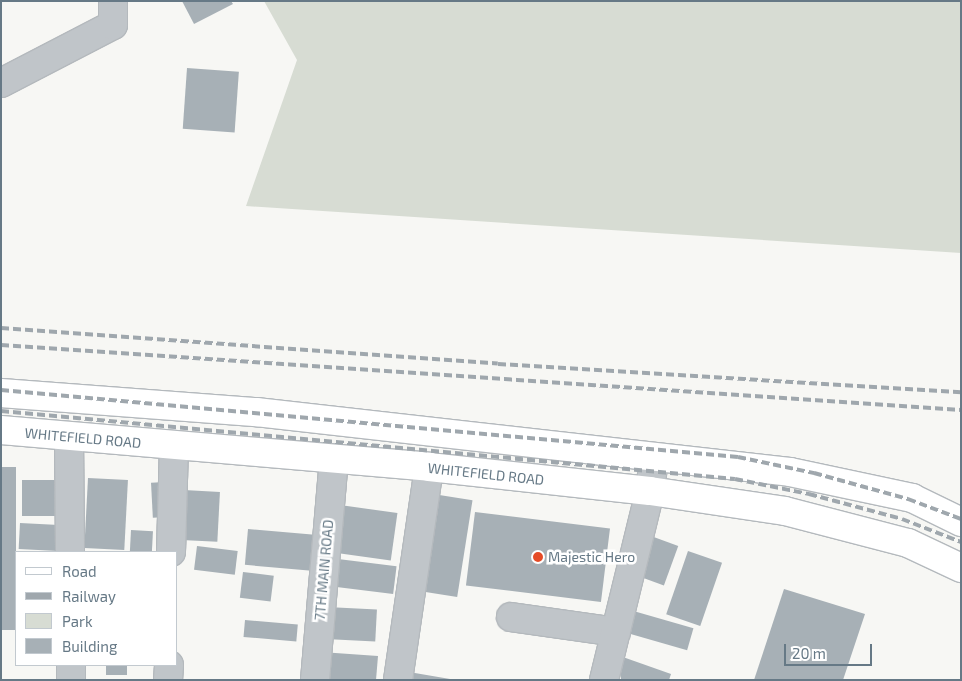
<!DOCTYPE html>
<style>
body{margin:0}
#map{position:relative;width:962px;height:681px;overflow:hidden;background:#f7f7f4;font-family:"Exo 2",sans-serif}
div>[style]{position:absolute}
.green>*{inset:0;background:#d7dcd3}
.building>*{inset:0;background:#a7b0b6;transform-origin:0 0}
.roads{filter:drop-shadow(1px 0 #b4b9bd) drop-shadow(-1px 0 #b4b9bd) drop-shadow(0 1px #b4b9bd) drop-shadow(0 -1px #b4b9bd)}
.minor>*{height:28px;margin:-14px;padding:0 14px;transform-origin:14px;border-radius:14px;background:#c0c5c9}
.major>*{height:28px;margin:-14px;padding:0 14px;transform-origin:14px;border-radius:14px;background:#fff}
.rail>*{height:4px;margin-top:-2px;transform-origin:0;background:repeating-linear-gradient(90deg,#9fa7ad 0 8px,transparent 0 12px)}
.dots>*{width:14px;height:14px;translate:-50% -50%;box-sizing:border-box;border:2px solid #fff;border-radius:50%}
span{translate:-50% -50%;white-space:nowrap;text-align:center;line-height:1.15;-webkit-text-stroke:5px #fff;paint-order:stroke}
.street-label{font-size:14px;color:#667986}
.poi-label{font-size:14px;color:#667986}
.left{translate:0 -50%;text-align:left}
.frame{position:absolute;inset:0;border:2px solid #667986;pointer-events:none}
.legend{position:absolute;left:15px;top:551px;width:162px;height:115px;box-sizing:border-box;background:#fff;border:1px solid #c2c9cf;margin:0;padding:6px 9px;list-style:none;font-size:15px;color:#667986}
.legend li{display:flex;align-items:center;gap:10px;height:25px}
.legend b{width:25px;border:1px solid #c2c9cf}
.scale{position:absolute;left:784px;top:644px;width:88px;height:22px;box-sizing:border-box;border:2px solid #667986;border-top:0;padding-left:6px;font-size:15px;line-height:18px;white-space:nowrap;color:#667986;-webkit-text-stroke:4px #fff;paint-order:stroke}
</style>
<div id="map">
<div class="green">
<i style="clip-path:polygon(264px 1px,961px 1px,961px 253px,246px 206px,297px 60px)"></i>
</div>
<div class="building">
<i style="clip-path:polygon(182px 1px,231px 1px,233px 4px,194px 24px)"></i>
<i style="left:187px;top:68px;width:52px;height:61px;rotate:4deg"></i>
<i style="left:1px;top:467px;width:15px;height:163px"></i>
<i style="left:88px;top:478px;width:40px;height:70px;rotate:3deg"></i>
<i style="left:22px;top:480px;width:35px;height:36px"></i>
<i style="left:165px;top:482px;width:35px;height:14px;rotate:87deg"></i>
<i style="left:184px;top:490px;width:36px;height:50px;rotate:3deg"></i>
<i style="left:433px;top:494px;width:40px;height:98px;rotate:9deg"></i>
<i style="left:340px;top:505px;width:58px;height:48px;rotate:8deg"></i>
<i style="left:475px;top:512px;width:136px;height:74px;rotate:7deg"></i>
<i style="left:20px;top:523px;width:39px;height:26px;rotate:3deg"></i>
<i style="left:248px;top:529px;width:67px;height:36px;rotate:5deg"></i>
<i style="left:131px;top:530px;width:22px;height:22px;rotate:3deg"></i>
<i style="left:651px;top:536px;width:29px;height:42px;rotate:20deg"></i>
<i style="left:197px;top:546px;width:41px;height:24px;rotate:7deg"></i>
<i style="left:688px;top:551px;width:36px;height:67px;rotate:19deg"></i>
<i style="left:338px;top:559px;width:59px;height:28px;rotate:7deg"></i>
<i style="left:243px;top:572px;width:31px;height:26px;rotate:7deg"></i>
<i style="clip-path:polygon(784px 589px,865px 614px,843px 680px,754px 680px)"></i>
<i style="left:327px;top:607px;width:50px;height:32px;rotate:3deg"></i>
<i style="left:630px;top:610px;width:66px;height:23px;rotate:16deg"></i>
<i style="left:245px;top:620px;width:53px;height:17px;rotate:5deg"></i>
<i style="clip-path:polygon(321px 652px,378px 656px,376px 680px,319px 680px)"></i>
<i style="clip-path:polygon(620px 656px,671px 674px,669px 680px,621px 680px)"></i>
<i style="left:106px;top:665px;width:21px;height:10px"></i>
<i style="clip-path:polygon(409px 672px,450px 679px,449px 680px,407px 680px)"></i>
</div>
<div class="roads">
<div class="minor">
<i style="left:1px;top:83px;width:126px;rotate:-27.4deg"></i>
<i style="left:113px;top:25px;width:24px;rotate:-90deg"></i>
<i style="left:69px;top:436px;width:116px;rotate:89.5deg"></i>
<i style="left:171px;top:552px;width:105px;rotate:-88.4deg"></i>
<i style="left:511px;top:617px;width:106px;rotate:8.1deg"></i>
<i style="left:71px;top:665px;width:15px;rotate:90deg"></i>
<i style="left:168px;top:680px;width:15px;rotate:-86deg"></i>
<i style="left:315px;top:680px;width:221px;rotate:-85.1deg"></i>
<i style="left:398px;top:680px;width:215px;rotate:-81.7deg"></i>
<i style="left:604px;top:680px;width:195px;rotate:-76.3deg"></i>
<i style="left:650px;top:491px;width:34px;rotate:-83deg"></i>
</div>
<div class="major">
<i style="left:1px;top:393px;width:256px;rotate:4.3deg"></i>
<i style="left:256px;top:412px;width:537px;rotate:6.41deg"></i>
<i style="left:790px;top:472px;width:125px;rotate:12deg"></i>
<i style="left:912px;top:498px;width:55px;rotate:26.1deg"></i>
<i style="left:1px;top:430px;width:430px;rotate:4.9deg"></i>
<i style="left:429px;top:467px;width:222px;rotate:6.2deg"></i>
<i style="left:650px;top:491px;width:136px;rotate:8.4deg"></i>
<i style="left:785px;top:511px;width:127px;rotate:14.6deg"></i>
<i style="left:908px;top:543px;width:59px;rotate:25.3deg"></i>
</div>
</div>
<div class="rail">
<i style="left:1px;top:328px;width:498px;rotate:4.1deg"></i>
<i style="left:498px;top:364px;width:464px;rotate:3.5deg"></i>
<i style="left:1px;top:345px;width:962px;rotate:3.87deg"></i>
<i style="left:1px;top:390px;width:740px;rotate:5.19deg"></i>
<i style="left:738px;top:457px;width:78px;rotate:11.9deg"></i>
<i style="left:814px;top:473px;width:98px;rotate:15.5deg"></i>
<i style="left:908px;top:499px;width:57px;rotate:20.7deg"></i>
<i style="left:1px;top:411px;width:737px;rotate:5.29deg"></i>
<i style="left:735px;top:479px;width:76px;rotate:11.5deg"></i>
<i style="left:809px;top:494px;width:96px;rotate:15deg"></i>
<i style="left:902px;top:519px;width:63px;rotate:21.3deg"></i>
</div>
<div class="dots">
<i style="left:538px;top:557px;background:#e54b27"></i>
</div>
<div class="street-label">
<span style="left:83px;top:438px;rotate:5deg">WHITEFIELD ROAD</span>
<span style="left:486px;top:474px;rotate:6deg">WHITEFIELD ROAD</span>
<span style="left:324px;top:570px;rotate:-85deg">7TH MAIN ROAD</span>
</div>
<div class="poi-label">
<span class="left" style="left:548px;top:557px">Majestic Hero</span>
</div>
<div class="frame"></div>
<ul class="legend">
<li><b style="height:6px;background:#fff"></b>Road</li>
<li><b style="height:6px;background:#9fa7ad"></b>Railway</li>
<li><b style="height:14px;background:#d7dcd3"></b>Park</li>
<li><b style="height:14px;background:#a7b0b6"></b>Building</li>
</ul>
<div class="scale">20 m</div>
</div>
